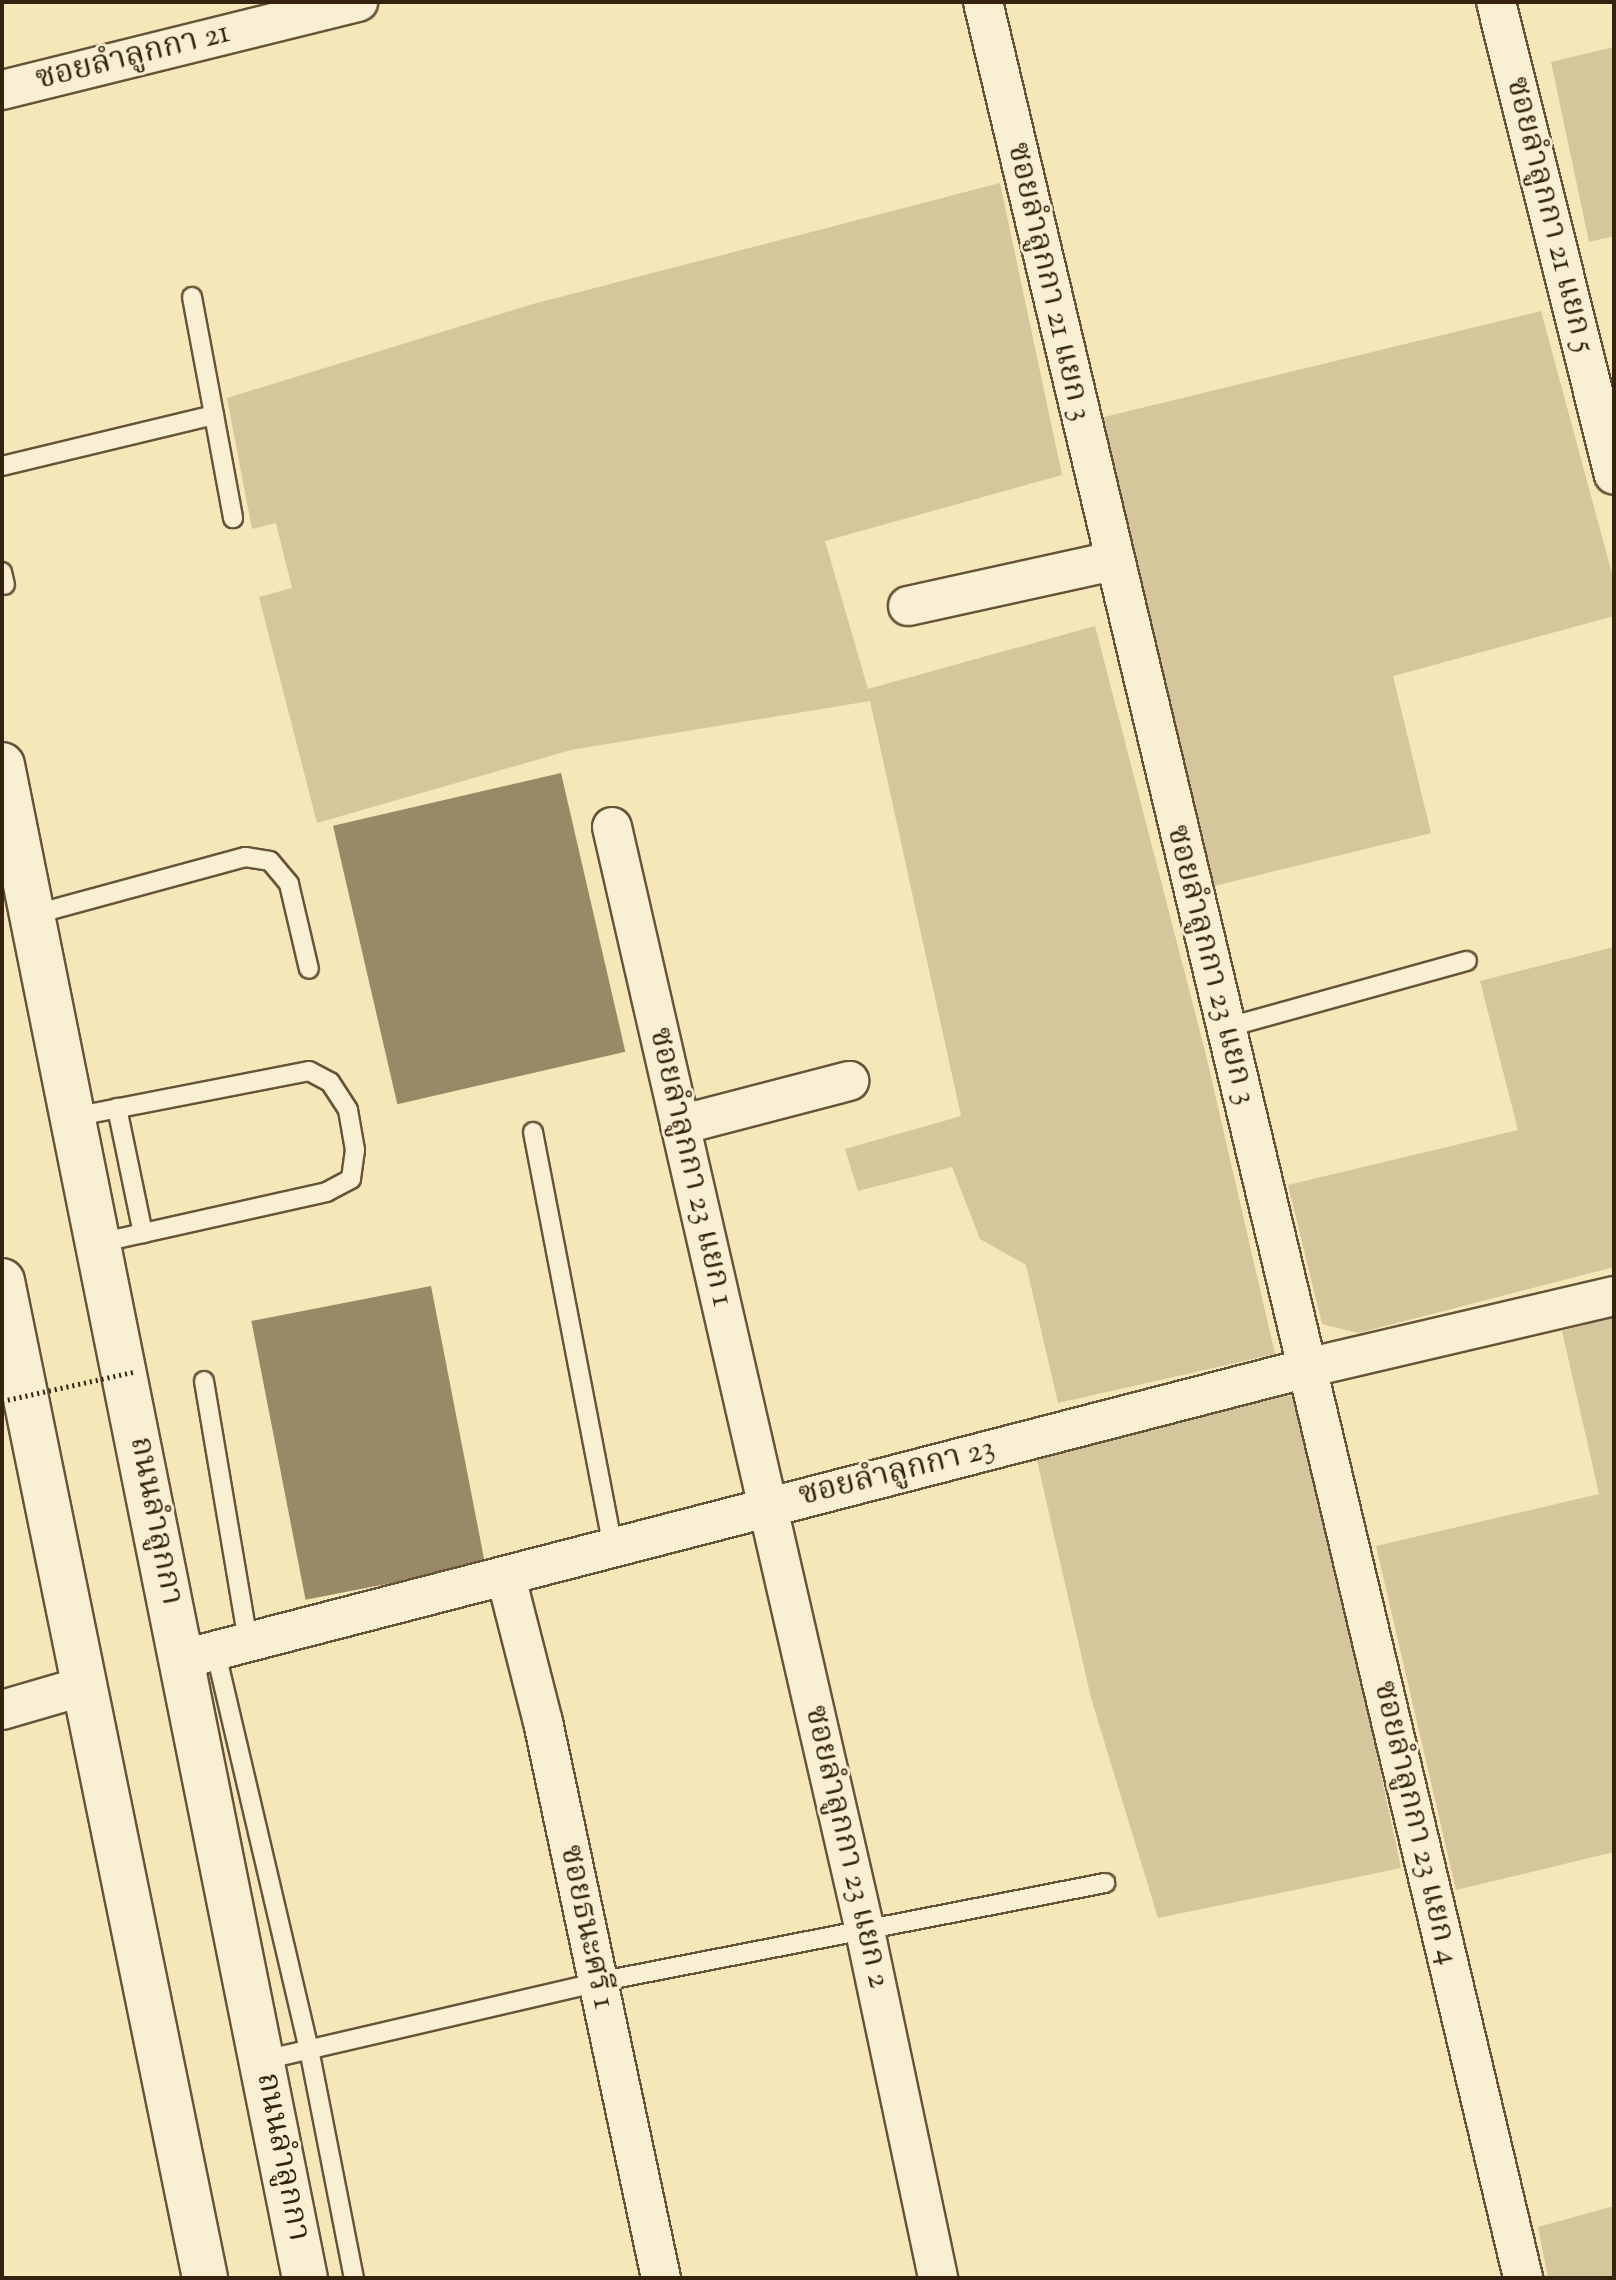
<!DOCTYPE html>
<meta charset="utf-8">
<style>
body{margin:0}
#map{position:relative;width:1616px;height:2280px;overflow:hidden;background:#f6e7b9;font-family:"Sorts Mill Goudy","Noto Serif Thai",serif}
div>[style]{position:absolute}
.green>*{inset:0;background:#d5c69c}
.building>*{inset:0;background:#9a8967;transform-origin:0 0}
.roads{filter:drop-shadow(2px 0 #66543a) drop-shadow(-2px 0 #66543a) drop-shadow(0 2px #66543a) drop-shadow(0 -2px #66543a)}
.lane>*{height:18px;margin:-9px;padding:0 9px;transform-origin:9px;border-radius:9px;background:#f9efd2}
.street>*{height:38px;margin:-19px;padding:0 19px;transform-origin:19px;border-radius:19px;background:#f9efd2}
.secondary>*{height:44px;margin:-22px;padding:0 22px;transform-origin:22px;border-radius:22px;background:#f9efd2}
.path-bridge>*{height:5px;margin-top:-2.5px;transform-origin:0;background:repeating-linear-gradient(90deg,#36230f 0 2px,transparent 0 6px)}
span{translate:-50% -50%;white-space:nowrap;text-align:center;line-height:1.15;-webkit-text-stroke:6px #f9efd2;paint-order:stroke}
.street-label{font-size:32px;color:#36230f}
.frame{position:absolute;inset:0;border:4px solid #36230f;pointer-events:none}
</style>
<div id="map">
<div class="green">
<i style="clip-path:polygon(1614px 47px,1614px 236px,1589px 242px,1551px 62px)"></i>
<i style="clip-path:polygon(1000px 183px,1062px 475px,825px 541px,868px 689px,1095px 626px,1205px 1051px,1275px 1354px,1058px 1403px,1026px 1265px,980px 1239px,952px 1167px,858px 1191px,845px 1149px,961px 1116px,870px 701px,571px 750px,317px 823px,259px 597px,292px 588px,276px 523px,252px 529px,227px 398px,533px 304px)"></i>
<i style="clip-path:polygon(1541px 311px,1614px 581px,1614px 616px,1393px 676px,1431px 833px,1210px 887px,1096px 419px)"></i>
<i style="clip-path:polygon(1614px 947px,1614px 1267px,1358px 1333px,1322px 1324px,1288px 1185px,1518px 1130px,1480px 981px)"></i>
<i style="clip-path:polygon(1614px 1317px,1614px 1852px,1456px 1890px,1376px 1546px,1599px 1494px,1562px 1331px)"></i>
<i style="clip-path:polygon(1276px 1391px,1301px 1400px,1401px 1868px,1158px 1918px,1091px 1698px,1036px 1456px)"></i>
<i style="clip-path:polygon(1614px 2206px,1614px 2278px,1548px 2278px,1538px 2227px)"></i>
</div>
<div class="building">
<i style="left:561px;top:773px;width:286px;height:234px;rotate:77deg"></i>
<i style="left:431px;top:1286px;width:284px;height:183px;rotate:79deg"></i>
</div>
<div class="roads">
<div class="lane">
<i style="left:192px;top:297px;width:120px;rotate:79.4deg"></i>
<i style="left:2px;top:466px;width:218px;rotate:-13.5deg"></i>
<i style="left:214px;top:415px;width:105px;rotate:79.5deg"></i>
<i style="left:2px;top:572px;width:13px;rotate:77deg"></i>
<i style="left:32px;top:915px;width:221px;rotate:-15.2deg"></i>
<i style="left:245px;top:857px;width:25px;rotate:9deg"></i>
<i style="left:270px;top:861px;width:30px;rotate:50deg"></i>
<i style="left:289px;top:884px;width:87px;rotate:76.8deg"></i>
<i style="left:1225px;top:1028px;width:251px;rotate:-15.5deg"></i>
<i style="left:117px;top:1108px;width:128px;rotate:78.3deg"></i>
<i style="left:73px;top:1117px;width:240px;rotate:-11deg"></i>
<i style="left:309px;top:1071px;width:24px;rotate:28deg"></i>
<i style="left:330px;top:1082px;width:33px;rotate:57deg"></i>
<i style="left:348px;top:1110px;width:41px;rotate:80.1deg"></i>
<i style="left:355px;top:1150px;width:29px;rotate:98deg"></i>
<i style="left:351px;top:1179px;width:27px;rotate:152deg"></i>
<i style="left:327px;top:1192px;width:234px;rotate:167.4deg"></i>
<i style="left:533px;top:1132px;width:423px;rotate:79.1deg"></i>
<i style="left:204px;top:1381px;width:263px;rotate:80.4deg"></i>
<i style="left:215px;top:1649px;width:411px;rotate:76.8deg"></i>
<i style="left:309px;top:2049px;width:233px;rotate:78.9deg"></i>
<i style="left:264px;top:2060px;width:343px;rotate:-13.1deg"></i>
<i style="left:598px;top:1982px;width:517px;rotate:-11.05deg"></i>
</div>
<div class="street">
<i style="left:983px;top:2px;width:2339px;rotate:76.65deg"></i>
<i style="left:1496px;top:2px;width:487px;rotate:76deg"></i>
<i style="left:2px;top:90px;width:367px;rotate:-13.9deg"></i>
<i style="left:908px;top:606px;width:210px;rotate:-12.4deg"></i>
<i style="left:612px;top:827px;width:1133px;rotate:77.09deg"></i>
<i style="left:865px;top:1931px;width:355px;rotate:78.1deg"></i>
<i style="left:680px;top:1125px;width:175px;rotate:-14.6deg"></i>
<i style="left:506px;top:1577px;width:150px;rotate:75.7deg"></i>
<i style="left:543px;top:1722px;width:568px;rotate:78.02deg"></i>
<i style="left:183px;top:1659px;width:1161px;rotate:-14.51deg"></i>
<i style="left:1307px;top:1368px;width:315px;rotate:-13.2deg"></i>
<i style="left:2px;top:1710px;width:85px;rotate:-16.3deg"></i>
</div>
<div class="secondary">
<i style="left:2px;top:765px;width:1543px;rotate:78.68deg"></i>
<i style="left:2px;top:1281px;width:1017px;rotate:78.49deg"></i>
</div>
</div>
<div class="path-bridge">
<i style="left:2px;top:1401px;width:138px;rotate:-12.5deg"></i>
</div>
<div class="street-label">
<span style="left:133px;top:57px;rotate:-14deg">ซอยลำลูกกา 21</span>
<span style="left:1549px;top:215px;rotate:76deg">ซอยลำลูกกา 21 แยก 5</span>
<span style="left:1048px;top:282px;rotate:77deg">ซอยลำลูกกา 21 แยก 3</span>
<span style="left:1210px;top:965px;rotate:76deg">ซอยลำลูกกา 23 แยก 3</span>
<span style="left:690px;top:1167px;rotate:77deg">ซอยลำลูกกา 23 แยก 1</span>
<span style="left:897px;top:1473px;rotate:-14deg">ซอยลำลูกกา 23</span>
<span style="left:155px;top:1521px;rotate:79deg">ถนนลำลูกกา</span>
<span style="left:1415px;top:1823px;rotate:77deg">ซอยลำลูกกา 23 แยก 4</span>
<span style="left:846px;top:1847px;rotate:77deg">ซอยลำลูกกา 23 แยก 2</span>
<span style="left:586px;top:1927px;rotate:78deg">ซอยธนะศรี 1</span>
<span style="left:282px;top:2157px;rotate:79deg">ถนนลำลูกกา</span>
</div>
<div class="frame"></div>
</div>
